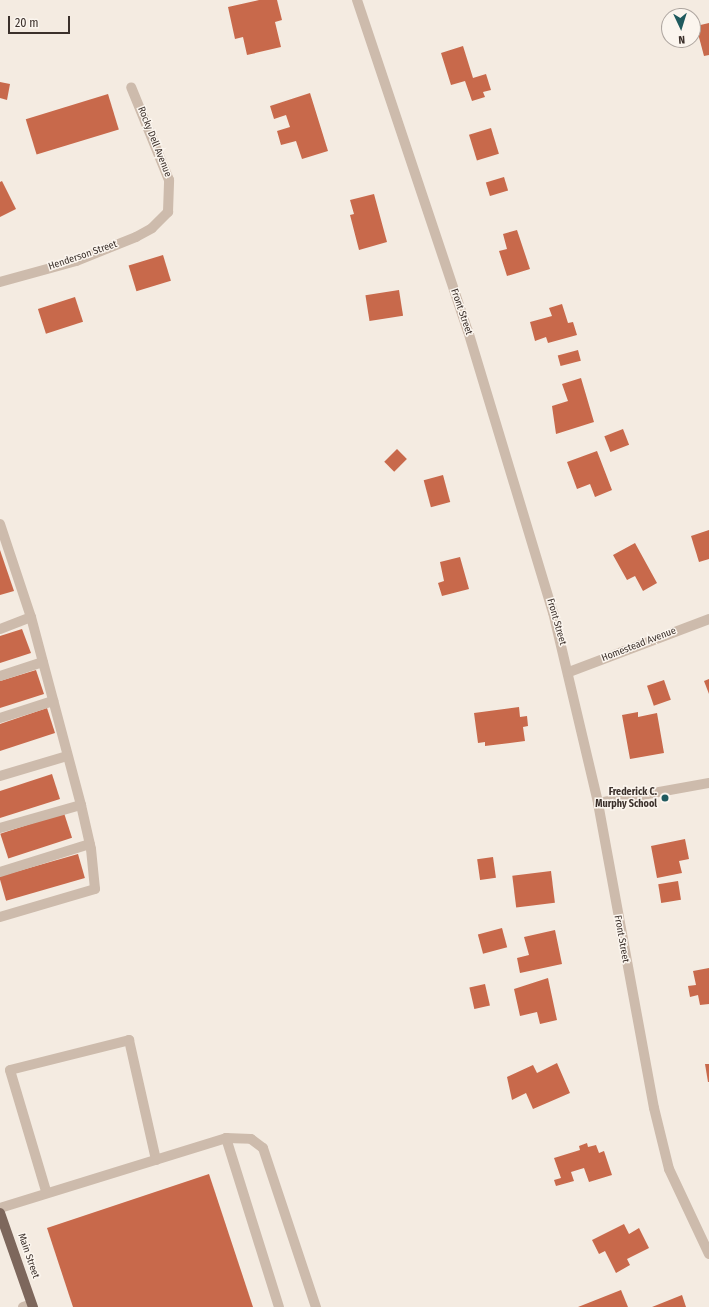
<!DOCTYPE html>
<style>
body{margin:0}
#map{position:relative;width:709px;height:1307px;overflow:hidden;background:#f4ebe1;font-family:"Fira Sans Condensed",sans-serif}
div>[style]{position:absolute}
.building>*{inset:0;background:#c8694b;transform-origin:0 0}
.minor>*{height:10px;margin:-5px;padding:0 5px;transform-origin:5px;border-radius:5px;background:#cdbbac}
.major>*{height:10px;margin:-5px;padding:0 5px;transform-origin:5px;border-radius:5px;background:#7d675c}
.dots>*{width:11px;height:11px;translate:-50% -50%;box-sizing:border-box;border:2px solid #fbf5ee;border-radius:50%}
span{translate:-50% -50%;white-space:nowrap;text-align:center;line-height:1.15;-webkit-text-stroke:3px #fbf5ee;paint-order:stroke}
.street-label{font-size:10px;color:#3b302b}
.poi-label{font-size:10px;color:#3b302b;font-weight:700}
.right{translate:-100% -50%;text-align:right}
.north{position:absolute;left:661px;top:8px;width:40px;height:40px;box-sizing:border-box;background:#fbf5ee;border:1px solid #aea6a0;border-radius:50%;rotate:176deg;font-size:11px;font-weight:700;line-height:16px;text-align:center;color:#3b302b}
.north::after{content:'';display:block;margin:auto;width:14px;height:18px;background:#1f5a5e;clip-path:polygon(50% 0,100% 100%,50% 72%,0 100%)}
.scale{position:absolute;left:8px;top:16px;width:62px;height:18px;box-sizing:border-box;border:2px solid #3b302b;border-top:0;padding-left:5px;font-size:12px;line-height:14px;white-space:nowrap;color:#3b302b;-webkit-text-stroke:3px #fbf5ee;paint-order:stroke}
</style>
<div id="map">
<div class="building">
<i style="clip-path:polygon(259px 0,277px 0,282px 20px,275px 22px,281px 47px,247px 55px,243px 37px,235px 39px,228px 7px)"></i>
<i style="clip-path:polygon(709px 23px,709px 55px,704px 56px,696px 26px)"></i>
<i style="clip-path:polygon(463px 46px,473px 78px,486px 74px,491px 90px,483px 92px,485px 97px,472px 101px,465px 81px,451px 85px,441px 53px)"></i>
<i style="clip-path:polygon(0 82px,10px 84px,7px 100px,0 98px)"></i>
<i style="clip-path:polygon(310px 93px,328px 151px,302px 159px,296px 141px,281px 145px,277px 131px,290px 127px,286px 115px,274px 119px,270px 106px)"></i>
<i style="left:108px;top:94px;width:37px;height:86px;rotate:73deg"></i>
<i style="left:491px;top:128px;width:27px;height:23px;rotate:73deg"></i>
<i style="left:504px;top:177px;width:14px;height:19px;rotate:73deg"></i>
<i style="clip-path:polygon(2px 181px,16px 209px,0 217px,0 182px)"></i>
<i style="clip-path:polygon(374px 194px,387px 242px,359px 250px,350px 215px,354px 214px,350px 200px)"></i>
<i style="clip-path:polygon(517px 230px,530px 269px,507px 276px,499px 251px,507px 249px,503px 234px)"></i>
<i style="left:163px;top:255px;width:27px;height:36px;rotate:73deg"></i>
<i style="left:399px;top:290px;width:26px;height:34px;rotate:81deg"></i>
<i style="left:75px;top:297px;width:26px;height:39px;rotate:72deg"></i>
<i style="clip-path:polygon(562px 304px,568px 323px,573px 322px,577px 335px,548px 343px,546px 337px,535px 341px,530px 322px,552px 316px,549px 308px)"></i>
<i style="left:578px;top:350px;width:11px;height:21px;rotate:75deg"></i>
<i style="clip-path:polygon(581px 378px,594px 422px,556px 434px,552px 406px,568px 401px,562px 384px)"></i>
<i style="left:623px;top:429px;width:17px;height:20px;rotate:69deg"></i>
<i style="left:397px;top:449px;width:14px;height:18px;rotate:45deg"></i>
<i style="clip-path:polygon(597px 451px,612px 490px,595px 497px,590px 484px,577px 489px,567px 462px)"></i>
<i style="left:443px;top:475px;width:28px;height:20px;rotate:75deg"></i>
<i style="clip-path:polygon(709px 530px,709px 559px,699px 562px,691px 536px)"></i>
<i style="clip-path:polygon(635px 543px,657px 583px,643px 591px,635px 576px,627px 580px,613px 555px)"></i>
<i style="clip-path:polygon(0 550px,14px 591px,0 595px)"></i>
<i style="clip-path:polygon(460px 557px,469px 589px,442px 596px,438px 583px,444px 581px,440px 562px)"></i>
<i style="clip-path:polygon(22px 629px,31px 653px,0 663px,0 636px)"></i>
<i style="clip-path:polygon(36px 670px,44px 694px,0 708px,0 681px)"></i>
<i style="clip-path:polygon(709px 679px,709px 694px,704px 681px)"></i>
<i style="left:664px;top:680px;width:21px;height:18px;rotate:71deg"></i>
<i style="clip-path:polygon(519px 707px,520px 717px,527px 716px,528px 726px,523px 727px,525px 741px,485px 746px,485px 742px,478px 743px,474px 713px)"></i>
<i style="clip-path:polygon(47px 708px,55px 733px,0 751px,0 724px)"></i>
<i style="clip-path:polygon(638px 712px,638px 717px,657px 713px,664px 753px,630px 759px,622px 715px)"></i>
<i style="clip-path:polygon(52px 774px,60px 799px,0 818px,0 791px)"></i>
<i style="left:64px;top:813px;width:26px;height:67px;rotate:72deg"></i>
<i style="clip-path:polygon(685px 839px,689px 859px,679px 861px,682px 873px,657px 878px,651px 846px)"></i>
<i style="left:78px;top:854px;width:25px;height:82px;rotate:74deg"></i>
<i style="left:493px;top:857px;width:21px;height:16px;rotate:82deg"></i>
<i style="left:551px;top:871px;width:32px;height:39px;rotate:83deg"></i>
<i style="left:678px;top:881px;width:19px;height:20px;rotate:81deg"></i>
<i style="left:502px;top:928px;width:20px;height:25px;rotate:75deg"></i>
<i style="clip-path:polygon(555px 930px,562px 964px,520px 973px,517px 958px,529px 955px,524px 937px)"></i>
<i style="clip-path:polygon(709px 968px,709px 1004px,700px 1005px,698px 995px,690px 997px,688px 986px,696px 985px,693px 971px)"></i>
<i style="clip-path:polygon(548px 978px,557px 1020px,540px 1024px,537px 1012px,520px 1016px,514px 989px)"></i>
<i style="left:485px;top:984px;width:22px;height:16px;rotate:77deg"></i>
<i style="clip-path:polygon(557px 1063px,570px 1093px,533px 1109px,526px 1093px,512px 1100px,507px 1077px,533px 1065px,537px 1073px)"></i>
<i style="clip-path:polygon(705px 1064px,709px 1064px,709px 1082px,708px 1082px)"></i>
<i style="clip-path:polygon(587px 1143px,588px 1147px,596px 1145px,599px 1153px,604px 1151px,612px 1175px,589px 1182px,584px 1168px,571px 1172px,574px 1181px,556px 1186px,554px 1180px,561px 1178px,554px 1158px,580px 1150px,579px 1146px)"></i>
<i style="clip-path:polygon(209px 1174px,253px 1307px,73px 1307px,47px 1228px)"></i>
<i style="clip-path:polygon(624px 1224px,629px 1234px,639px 1228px,649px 1248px,627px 1259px,630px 1265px,616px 1273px,605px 1251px,599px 1254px,592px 1240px)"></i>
<i style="clip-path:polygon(621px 1290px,628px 1307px,578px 1307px)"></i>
<i style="clip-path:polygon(682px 1295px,686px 1307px,652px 1307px)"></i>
</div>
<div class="minor">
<i style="left:357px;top:0;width:349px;rotate:71.5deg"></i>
<i style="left:468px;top:331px;width:294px;rotate:73.2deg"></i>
<i style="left:553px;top:612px;width:196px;rotate:76.7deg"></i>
<i style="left:598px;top:803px;width:310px;rotate:79.6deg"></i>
<i style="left:654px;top:1108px;width:63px;rotate:76.2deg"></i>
<i style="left:669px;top:1169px;width:94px;rotate:64.8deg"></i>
<i style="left:0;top:282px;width:79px;rotate:-15.4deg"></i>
<i style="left:76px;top:261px;width:65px;rotate:-21.8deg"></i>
<i style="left:136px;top:237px;width:18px;rotate:-29deg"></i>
<i style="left:152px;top:228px;width:23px;rotate:-45deg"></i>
<i style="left:168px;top:212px;width:32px;rotate:-88deg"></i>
<i style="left:169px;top:180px;width:100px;rotate:-112.2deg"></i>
<i style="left:0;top:524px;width:98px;rotate:71.6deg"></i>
<i style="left:31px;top:617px;width:195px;rotate:75.1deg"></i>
<i style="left:81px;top:805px;width:45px;rotate:77.2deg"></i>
<i style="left:91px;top:849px;width:40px;rotate:84.3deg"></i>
<i style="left:95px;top:889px;width:99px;rotate:163.6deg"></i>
<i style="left:0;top:629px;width:33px;rotate:-21deg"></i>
<i style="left:569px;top:672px;width:150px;rotate:-20.7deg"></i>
<i style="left:0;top:676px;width:45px;rotate:-18deg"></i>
<i style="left:0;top:718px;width:56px;rotate:-17.8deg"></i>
<i style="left:0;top:776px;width:70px;rotate:-16.6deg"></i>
<i style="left:598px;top:803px;width:113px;rotate:-10.2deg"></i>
<i style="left:0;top:828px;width:84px;rotate:-15.9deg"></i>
<i style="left:0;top:872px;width:94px;rotate:-17.3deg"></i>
<i style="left:226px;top:1138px;width:177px;rotate:72.6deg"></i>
<i style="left:46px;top:1191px;width:126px;rotate:-106.6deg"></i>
<i style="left:10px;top:1070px;width:123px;rotate:-14.1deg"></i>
<i style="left:129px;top:1040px;width:123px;rotate:77.3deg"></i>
<i style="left:0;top:1208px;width:237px;rotate:-17.2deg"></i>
<i style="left:226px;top:1138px;width:25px;rotate:2deg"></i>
<i style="left:251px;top:1139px;width:15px;rotate:37deg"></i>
<i style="left:263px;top:1148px;width:168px;rotate:71.6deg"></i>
<i style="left:23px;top:1307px;width:9px;rotate:-18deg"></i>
</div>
<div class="major">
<i style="left:0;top:1213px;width:100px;rotate:70.7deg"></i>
</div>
<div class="dots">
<i style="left:665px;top:798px;background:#1f5a5e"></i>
</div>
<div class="street-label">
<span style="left:154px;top:142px;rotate:68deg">Rocky Dell Avenue</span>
<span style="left:83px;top:256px;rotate:-19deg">Henderson Street</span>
<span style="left:461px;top:312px;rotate:71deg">Front Street</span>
<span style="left:556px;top:622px;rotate:74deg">Front Street</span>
<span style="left:639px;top:645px;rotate:-21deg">Homestead Avenue</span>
<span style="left:621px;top:939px;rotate:80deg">Front Street</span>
<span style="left:28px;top:1256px;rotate:71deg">Main Street</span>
</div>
<div class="poi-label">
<span class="right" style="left:657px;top:798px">Frederick C.<br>Murphy School</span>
</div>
<div class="north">N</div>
<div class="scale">20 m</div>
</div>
